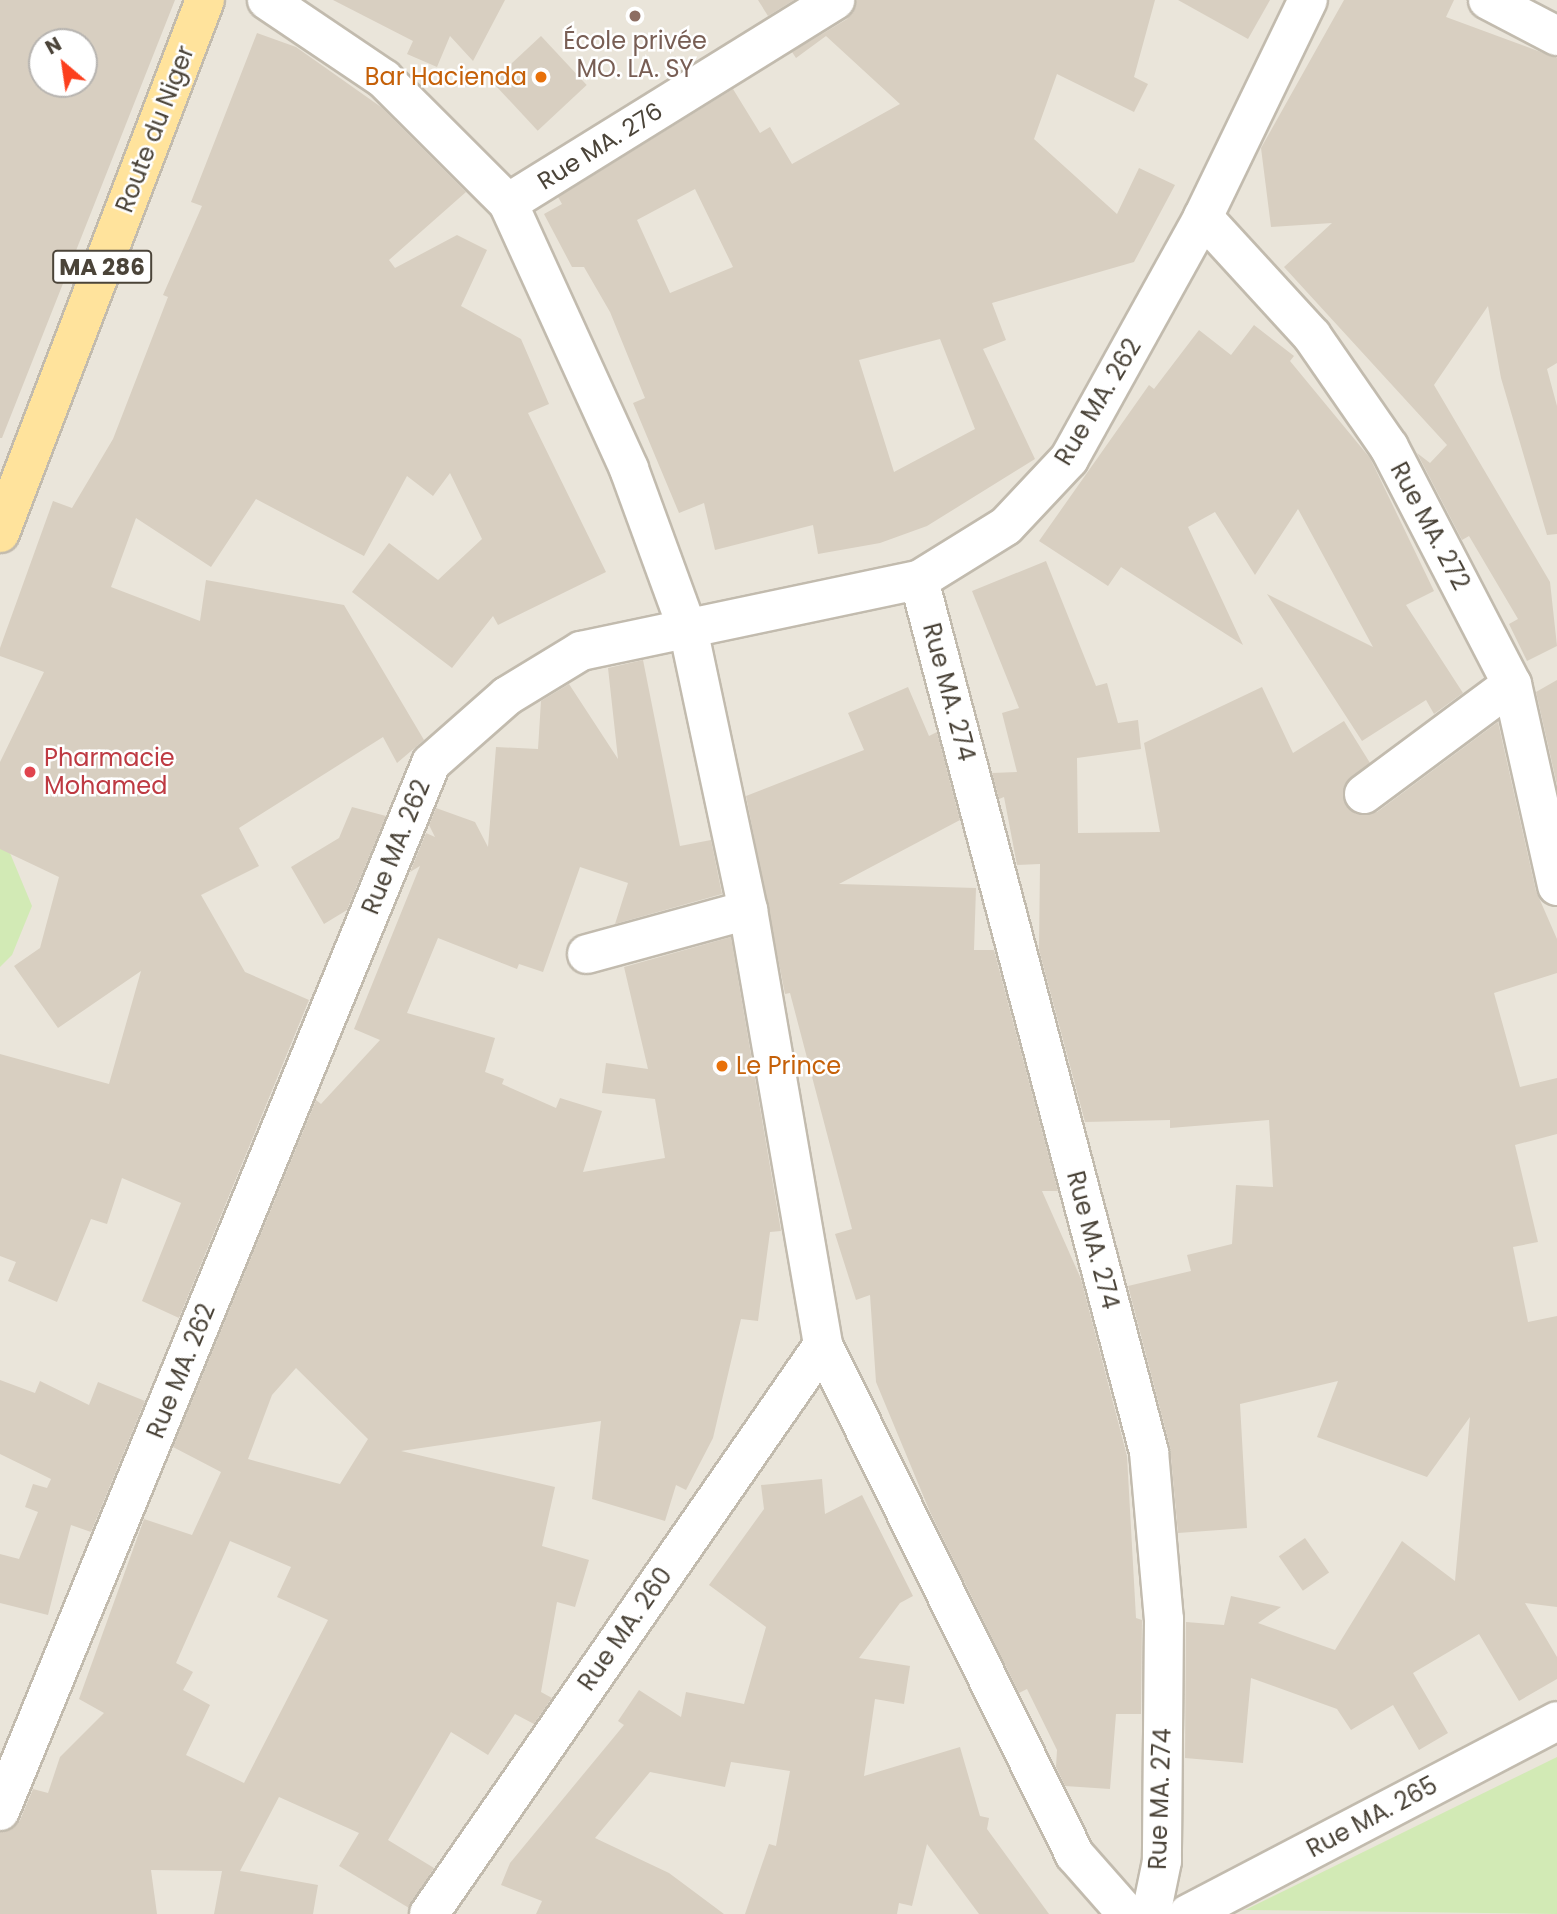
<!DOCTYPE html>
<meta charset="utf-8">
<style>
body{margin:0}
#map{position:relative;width:1557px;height:1914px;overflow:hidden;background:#f6f3ec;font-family:Poppins,sans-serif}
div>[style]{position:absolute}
.residential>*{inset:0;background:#eae5da}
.green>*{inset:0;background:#d2eab5}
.building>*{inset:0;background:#d8cfc1;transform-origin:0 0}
.roads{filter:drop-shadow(2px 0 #c2bbae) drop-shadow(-2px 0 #c2bbae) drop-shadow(0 2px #c2bbae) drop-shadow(0 -2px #c2bbae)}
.minor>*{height:38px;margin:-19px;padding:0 19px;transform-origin:19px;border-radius:19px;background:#fff}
.major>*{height:38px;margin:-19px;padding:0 19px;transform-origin:19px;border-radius:19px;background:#ffe39c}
.dots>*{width:19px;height:19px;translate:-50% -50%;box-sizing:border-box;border:4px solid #fff;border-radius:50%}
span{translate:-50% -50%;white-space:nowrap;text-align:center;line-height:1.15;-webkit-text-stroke:5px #fff;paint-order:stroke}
.shield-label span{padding:2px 5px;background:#fff;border:2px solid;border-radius:5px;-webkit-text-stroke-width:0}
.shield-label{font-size:23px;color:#4b4439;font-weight:700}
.education-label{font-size:24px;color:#785e54}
.food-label{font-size:24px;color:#c56008}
.right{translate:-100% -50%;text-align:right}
.left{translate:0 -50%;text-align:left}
.street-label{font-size:24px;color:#4b4439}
.health-label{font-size:24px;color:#be3a42}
.north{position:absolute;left:28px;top:28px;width:70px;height:70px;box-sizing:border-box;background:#fff;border:2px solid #b7b4b0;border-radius:50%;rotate:331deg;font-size:19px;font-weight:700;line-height:28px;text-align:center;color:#4b4439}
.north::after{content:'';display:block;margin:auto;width:24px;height:32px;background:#fc3f1d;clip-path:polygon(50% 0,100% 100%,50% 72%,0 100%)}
</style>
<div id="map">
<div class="residential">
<i style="clip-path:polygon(evenodd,0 0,1557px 0,1557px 1914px,0 1914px,0 0,42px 42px,84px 42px,84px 84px,42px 84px,42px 42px)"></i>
</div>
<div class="green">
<i style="clip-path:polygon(0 829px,32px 906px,12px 955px,0 967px)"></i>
<i style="clip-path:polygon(1557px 1757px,1557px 1914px,1245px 1910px)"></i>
</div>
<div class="building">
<i style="clip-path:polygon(evenodd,0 0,175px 0,2px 438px,0 438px,0 0,42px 42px,84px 42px,84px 84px,42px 84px,42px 42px)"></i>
<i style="clip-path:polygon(333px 0,505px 0,473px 61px,450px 36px,437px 67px,407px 54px,413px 41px)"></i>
<i style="clip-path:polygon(758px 0,794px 0,768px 16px)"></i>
<i style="clip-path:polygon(evenodd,857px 0,1155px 0,1134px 77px,1148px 84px,1134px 112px,1057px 74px,1034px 139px,1117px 214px,1139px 168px,1175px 185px,1134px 262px,992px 303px,1006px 340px,983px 349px,1035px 459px,927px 526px,880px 543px,818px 554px,813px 525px,715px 550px,704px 503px,679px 513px,633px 403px,645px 398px,610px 312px,584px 267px,572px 267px,544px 214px,562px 204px,558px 197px,733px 89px,760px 133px,770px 127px,792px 164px,900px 104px,826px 36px,796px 58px,792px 52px,847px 19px,857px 0,695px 189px,733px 267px,670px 293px,637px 220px,695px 189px,857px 0,940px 339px,975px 429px,894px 472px,859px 360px,940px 339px)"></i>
<i style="clip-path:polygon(1178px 0,1270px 0,1248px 39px)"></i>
<i style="clip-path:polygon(1344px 0,1454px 0,1446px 17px,1557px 58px,1557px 363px,1547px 369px,1557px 406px,1557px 534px,1547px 535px,1501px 378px,1488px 306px,1434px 385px,1550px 582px,1557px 646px,1527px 661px,1509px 624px,1518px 619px,1469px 536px,1462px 540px,1417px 453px,1430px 463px,1447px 445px,1284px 267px,1332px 223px,1271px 227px,1261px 148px)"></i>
<i style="clip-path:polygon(257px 33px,296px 47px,381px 107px,466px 192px,389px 260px,395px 268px,457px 235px,487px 250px,461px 306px,521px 339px,549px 404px,528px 413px,606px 572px,498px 625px,493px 616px,452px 668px,352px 592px,389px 543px,438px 580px,482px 539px,450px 473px,433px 496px,407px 476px,364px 556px,256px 499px,211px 567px,136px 518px,111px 587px,200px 621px,206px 580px,344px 605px,424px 740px,397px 763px,383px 737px,239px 828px,259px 866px,201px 895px,245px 972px,309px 1000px,179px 1318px,142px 1301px,181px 1203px,122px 1178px,107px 1224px,91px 1219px,57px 1302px,8px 1281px,16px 1262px,0 1256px,0 1054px,109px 1084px,141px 971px,58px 1028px,14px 966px,40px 948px,59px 877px,0 849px,0 762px,44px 672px,0 656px,0 648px,53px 501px,72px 508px,113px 439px,168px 297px,163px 295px,202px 206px,191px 202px)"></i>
<i style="left:541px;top:36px;width:67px;height:67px;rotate:47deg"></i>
<i style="clip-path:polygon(1254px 325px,1294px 356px,1290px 361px,1370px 458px,1434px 591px,1406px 605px,1463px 693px,1434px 714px,1426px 700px,1362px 741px,1267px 594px,1373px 647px,1298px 509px,1255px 575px,1215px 512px,1188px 527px,1243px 645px,1121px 567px,1108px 586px,1039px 541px,1149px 385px,1154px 389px,1199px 330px,1231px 355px)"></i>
<i style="clip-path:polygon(1046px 561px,1096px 686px,1107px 683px,1118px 723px,1138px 720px,1141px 749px,1077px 758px,1078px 833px,1160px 832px,1144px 743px,1262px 687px,1293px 753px,1344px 721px,1370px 763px,1344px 786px,1346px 806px,1356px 814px,1377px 812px,1498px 722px,1536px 891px,1557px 939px,1557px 973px,1494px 993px,1520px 1087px,1557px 1078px,1557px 1134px,1515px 1145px,1538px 1242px,1513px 1247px,1528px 1322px,1557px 1316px,1557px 1607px,1525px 1603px,1557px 1657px,1557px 1679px,1519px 1701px,1479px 1634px,1413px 1673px,1448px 1733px,1419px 1750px,1393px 1705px,1351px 1730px,1337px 1709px,1251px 1678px,1243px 1763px,1185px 1758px,1186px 1622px,1224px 1625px,1231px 1596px,1281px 1607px,1258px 1623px,1335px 1650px,1402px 1541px,1455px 1581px,1470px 1417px,1427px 1477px,1317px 1437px,1338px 1381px,1240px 1404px,1247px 1528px,1178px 1533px,1170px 1447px,1128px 1286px,1191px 1271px,1187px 1255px,1232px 1244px,1236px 1185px,1273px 1187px,1269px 1120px,1170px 1128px,1170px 1120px,1085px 1122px,1039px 950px,1040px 864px,1017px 865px,1004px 797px,999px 799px,992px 773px,1017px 772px,1002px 713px,1019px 708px,972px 591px)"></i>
<i style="clip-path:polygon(evenodd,643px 660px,680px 846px,711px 840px,722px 894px,615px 924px,628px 883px,580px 867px,543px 972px,519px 964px,517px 969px,438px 938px,407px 1013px,495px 1038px,485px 1072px,504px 1079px,502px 1084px,556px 1108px,560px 1098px,602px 1111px,583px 1172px,665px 1158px,655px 1099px,602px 1093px,606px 1063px,648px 1069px,624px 967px,731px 937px,781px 1231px,770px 1232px,758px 1321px,741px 1319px,713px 1438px,686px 1490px,676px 1485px,665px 1521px,592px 1499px,601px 1421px,401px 1451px,555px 1487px,542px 1546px,589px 1560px,575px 1607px,557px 1602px,541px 1692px,552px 1698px,534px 1724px,515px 1714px,488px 1755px,451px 1732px,388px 1840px,434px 1868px,409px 1908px,339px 1866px,359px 1833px,279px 1797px,240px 1871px,318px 1885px,313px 1914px,214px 1914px,222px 1871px,151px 1870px,157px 1914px,0 1914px,0 1832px,20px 1820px,33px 1789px,48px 1793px,60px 1757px,104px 1713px,79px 1699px,144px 1519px,192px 1535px,221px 1472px,173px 1447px,316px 1100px,321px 1104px,380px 1040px,354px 1029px,420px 866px,410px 872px,426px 833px,435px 837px,429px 825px,436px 808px,475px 822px,488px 847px,496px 747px,538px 749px,541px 701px,569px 684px,618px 759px,608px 668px,643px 660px,296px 1368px,368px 1439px,340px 1484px,248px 1459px,272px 1395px,296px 1368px,643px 660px,230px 1541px,291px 1567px,277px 1597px,328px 1620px,244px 1783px,186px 1755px,210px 1705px,183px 1690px,193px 1672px,176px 1663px,230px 1541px)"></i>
<i style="clip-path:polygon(1557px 680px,1557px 785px,1536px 692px)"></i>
<i style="clip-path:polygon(908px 687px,929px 736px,937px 732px,960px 820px,839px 884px,976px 888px,974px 950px,994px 950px,1058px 1191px,1042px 1191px,1081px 1279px,1127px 1456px,1136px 1618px,1142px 1620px,1141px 1714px,1116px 1714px,1110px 1789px,1065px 1786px,1056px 1767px,1057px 1750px,1027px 1689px,1019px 1693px,930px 1512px,876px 1382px,870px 1295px,856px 1300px,835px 1234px,852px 1229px,790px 993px,785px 994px,746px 796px,864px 750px,848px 713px)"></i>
<i style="clip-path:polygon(352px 807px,386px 816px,347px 910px,324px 924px,291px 867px,339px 838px)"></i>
<i style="clip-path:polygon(0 1380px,35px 1393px,40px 1381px,89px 1405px,98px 1382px,145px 1401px,91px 1532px,71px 1525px,48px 1615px,0 1603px,0 1554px,19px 1559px,38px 1512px,25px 1507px,33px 1484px,47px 1488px,51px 1479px,0 1454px)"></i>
<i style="clip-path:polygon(822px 1479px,825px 1514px,862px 1495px,913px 1596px,900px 1603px,859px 1658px,910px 1666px,904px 1704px,875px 1699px,864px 1776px,960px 1747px,980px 1816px,989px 1818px,987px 1829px,1049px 1914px,979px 1914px,927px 1844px,912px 1906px,899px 1903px,897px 1914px,745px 1914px,769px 1844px,776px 1846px,790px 1771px,731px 1762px,725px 1787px,650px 1772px,595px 1838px,669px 1873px,724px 1914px,536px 1914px,542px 1901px,501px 1885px,510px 1863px,624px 1725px,618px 1721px,639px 1690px,681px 1717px,686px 1692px,744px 1704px,766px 1627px,709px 1585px,764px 1509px,761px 1485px)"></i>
<i style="left:1305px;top:1538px;width:42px;height:32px;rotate:55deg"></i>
</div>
<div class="roads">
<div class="minor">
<i style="left:267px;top:0;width:141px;rotate:34deg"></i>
<i style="left:384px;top:79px;width:175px;rotate:45deg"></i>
<i style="left:508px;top:203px;width:292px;rotate:65.5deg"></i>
<i style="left:629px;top:469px;width:175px;rotate:69.9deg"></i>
<i style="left:689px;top:633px;width:283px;rotate:78deg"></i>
<i style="left:748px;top:910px;width:441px;rotate:80.2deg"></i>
<i style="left:823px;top:1345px;width:569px;rotate:63.71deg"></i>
<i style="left:1075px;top:1855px;width:79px;rotate:48.6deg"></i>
<i style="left:1488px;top:0;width:78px;rotate:27.6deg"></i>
<i style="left:508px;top:203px;width:385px;rotate:-31.8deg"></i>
<i style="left:1203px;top:217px;width:161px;rotate:47.5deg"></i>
<i style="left:1312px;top:336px;width:135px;rotate:55.3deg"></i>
<i style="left:1389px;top:447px;width:267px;rotate:62.6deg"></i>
<i style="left:1512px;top:684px;width:207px;rotate:77.4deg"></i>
<i style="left:919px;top:580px;width:902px;rotate:75.22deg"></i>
<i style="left:1149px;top:1452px;width:168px;rotate:84.9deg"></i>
<i style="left:1164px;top:1619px;width:242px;rotate:90.5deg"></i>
<i style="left:1162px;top:1861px;width:54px;rotate:101.7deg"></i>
<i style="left:1364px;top:794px;width:184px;rotate:-36.6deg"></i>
<i style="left:587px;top:954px;width:167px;rotate:-15.3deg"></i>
<i style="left:0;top:1811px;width:1133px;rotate:-67.64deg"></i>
<i style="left:431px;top:763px;width:101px;rotate:-41.4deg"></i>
<i style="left:507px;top:696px;width:87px;rotate:-31.3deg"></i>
<i style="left:581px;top:651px;width:345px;rotate:-11.9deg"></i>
<i style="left:919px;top:580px;width:102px;rotate:-31.8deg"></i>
<i style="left:1006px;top:526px;width:92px;rotate:-46.8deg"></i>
<i style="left:1069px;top:459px;width:277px;rotate:-61deg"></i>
<i style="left:1203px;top:217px;width:241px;rotate:-64.2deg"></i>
<i style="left:429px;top:1914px;width:692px;rotate:-55.3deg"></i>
<i style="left:1188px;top:1914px;width:416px;rotate:-27.6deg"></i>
</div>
<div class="major">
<i style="left:0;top:533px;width:571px;rotate:-68.96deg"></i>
</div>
</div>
<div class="dots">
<i style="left:635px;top:16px;background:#8d6e63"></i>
<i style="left:541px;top:77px;background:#e8710a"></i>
<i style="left:30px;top:772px;background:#e0444e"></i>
<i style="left:722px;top:1066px;background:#e8710a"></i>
</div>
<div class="shield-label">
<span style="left:102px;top:267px">MA 286</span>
</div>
<div class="education-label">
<span style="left:635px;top:55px">École privée<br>MO. LA. SY</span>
</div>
<div class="food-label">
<span class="right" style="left:527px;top:77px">Bar Hacienda</span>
<span class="left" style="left:736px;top:1066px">Le Prince</span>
</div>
<div class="street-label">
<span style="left:155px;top:129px;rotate:-69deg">Route du Niger</span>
<span style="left:600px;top:146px;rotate:-32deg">Rue MA. 276</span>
<span style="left:1098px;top:402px;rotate:-59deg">Rue MA. 262</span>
<span style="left:1430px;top:526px;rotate:62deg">Rue MA. 272</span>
<span style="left:949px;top:692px;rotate:75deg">Rue MA. 274</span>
<span style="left:396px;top:847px;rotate:-68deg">Rue MA. 262</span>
<span style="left:1093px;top:1240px;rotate:75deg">Rue MA. 274</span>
<span style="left:181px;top:1371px;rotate:-68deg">Rue MA. 262</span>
<span style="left:625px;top:1629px;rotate:-55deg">Rue MA. 260</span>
<span style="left:1160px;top:1799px;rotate:-88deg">Rue MA. 274</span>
<span style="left:1372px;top:1817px;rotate:-28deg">Rue MA. 265</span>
</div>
<div class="health-label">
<span class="left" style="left:44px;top:772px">Pharmacie<br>Mohamed</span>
</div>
<div class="north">N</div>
</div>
